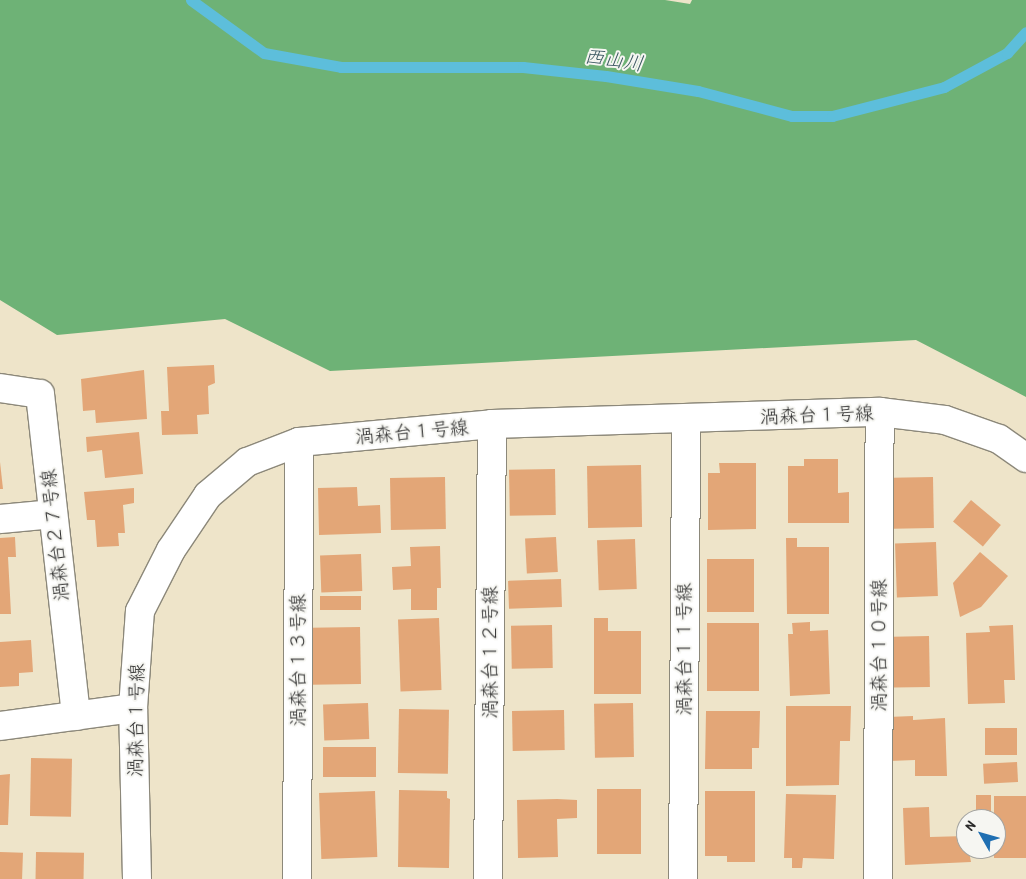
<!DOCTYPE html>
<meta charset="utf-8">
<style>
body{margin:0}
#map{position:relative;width:1026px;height:879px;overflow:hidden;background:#eee4c9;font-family:"Patrick Hand","Klee One",sans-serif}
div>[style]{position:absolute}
.forest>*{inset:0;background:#6eb276}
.stream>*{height:11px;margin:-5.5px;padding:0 5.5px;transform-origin:5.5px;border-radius:5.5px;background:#5dbedb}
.building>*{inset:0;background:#e3a677;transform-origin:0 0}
.roads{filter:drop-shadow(1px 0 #8c887a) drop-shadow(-1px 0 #8c887a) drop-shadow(0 1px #8c887a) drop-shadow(0 -1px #8c887a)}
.minor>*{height:28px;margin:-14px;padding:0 14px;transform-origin:14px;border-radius:14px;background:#fff}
.tertiary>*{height:28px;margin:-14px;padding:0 14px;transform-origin:14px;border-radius:14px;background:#fff}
span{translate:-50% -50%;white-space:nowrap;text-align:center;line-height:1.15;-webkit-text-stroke:4px #f6f6f2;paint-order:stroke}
.street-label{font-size:19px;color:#2b2b2b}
.water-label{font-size:20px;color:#3a5760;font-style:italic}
.north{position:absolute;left:956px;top:809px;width:50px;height:50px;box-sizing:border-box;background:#f6f6f2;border:1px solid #a5a5a2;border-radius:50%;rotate:308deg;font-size:14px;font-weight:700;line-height:20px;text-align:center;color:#2b2b2b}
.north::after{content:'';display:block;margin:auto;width:18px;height:22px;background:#1f6fb2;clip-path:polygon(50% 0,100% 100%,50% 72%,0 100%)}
</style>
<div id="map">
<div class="forest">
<i style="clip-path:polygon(0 0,665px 0,690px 4px,692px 0,1026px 0,1026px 397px,916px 340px,330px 371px,225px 319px,57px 335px,0 300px)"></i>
</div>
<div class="stream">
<i style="left:191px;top:0;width:90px;rotate:36deg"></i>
<i style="left:264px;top:53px;width:78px;rotate:10.3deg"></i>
<i style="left:341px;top:67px;width:182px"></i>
<i style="left:523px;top:67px;width:83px;rotate:6.2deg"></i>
<i style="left:606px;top:76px;width:93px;rotate:9.3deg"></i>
<i style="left:698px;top:91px;width:97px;rotate:14.9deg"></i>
<i style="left:792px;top:116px;width:40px"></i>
<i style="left:832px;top:116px;width:116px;rotate:-14.5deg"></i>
<i style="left:944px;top:87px;width:72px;rotate:-28.4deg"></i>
<i style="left:1007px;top:53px;width:28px;rotate:-48deg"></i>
</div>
<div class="building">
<i style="clip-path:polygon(214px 365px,215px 383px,208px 386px,209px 414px,197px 415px,198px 434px,162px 435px,161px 411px,169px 411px,167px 367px)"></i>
<i style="clip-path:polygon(144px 370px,147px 419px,96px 423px,95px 410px,83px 411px,81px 379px)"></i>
<i style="clip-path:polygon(139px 432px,143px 474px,105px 478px,102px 450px,87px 452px,86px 437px)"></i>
<i style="clip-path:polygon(804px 459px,838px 459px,838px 493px,849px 492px,849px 523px,788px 523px,788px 466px,804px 466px)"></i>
<i style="clip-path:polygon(0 462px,3px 489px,0 489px)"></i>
<i style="clip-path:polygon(719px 463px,756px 463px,756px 529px,708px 530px,708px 473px,720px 473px)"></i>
<i style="left:641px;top:465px;width:62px;height:54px;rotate:89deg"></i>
<i style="left:555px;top:469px;width:46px;height:46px;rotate:89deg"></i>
<i style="left:445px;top:477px;width:52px;height:55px;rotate:89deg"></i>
<i style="left:933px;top:477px;width:51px;height:41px;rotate:89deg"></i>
<i style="clip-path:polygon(357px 487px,358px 506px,380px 505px,381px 533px,319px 535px,318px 488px)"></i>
<i style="clip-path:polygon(134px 488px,134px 503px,123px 505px,125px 533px,118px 533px,119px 546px,97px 547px,95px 520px,87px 520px,84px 492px)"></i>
<i style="left:971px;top:500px;width:39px;height:28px;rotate:40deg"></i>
<i style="clip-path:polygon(15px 537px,16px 557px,8px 557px,11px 614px,0 614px,0 538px)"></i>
<i style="left:556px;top:537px;width:35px;height:31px;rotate:87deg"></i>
<i style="clip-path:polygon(786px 538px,797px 538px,797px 547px,829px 547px,829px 614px,787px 614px)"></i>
<i style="left:635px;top:539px;width:50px;height:38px;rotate:88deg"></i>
<i style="left:936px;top:542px;width:54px;height:41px;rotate:88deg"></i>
<i style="clip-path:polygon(440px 546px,441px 588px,437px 588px,437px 610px,411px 610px,411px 589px,393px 590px,392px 567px,411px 566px,410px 547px)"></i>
<i style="clip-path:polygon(980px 552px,1008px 576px,981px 607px,960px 617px,953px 583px)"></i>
<i style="left:361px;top:554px;width:37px;height:41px;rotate:88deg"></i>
<i style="left:754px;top:559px;width:53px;height:47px;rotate:90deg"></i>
<i style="left:561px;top:579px;width:28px;height:53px;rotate:88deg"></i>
<i style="left:361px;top:596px;width:14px;height:41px;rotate:90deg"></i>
<i style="left:439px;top:618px;width:72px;height:41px;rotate:88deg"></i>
<i style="clip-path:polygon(594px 618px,608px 618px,608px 631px,641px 631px,641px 694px,594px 694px)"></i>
<i style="clip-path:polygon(810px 622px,810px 631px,828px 630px,830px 694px,790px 696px,788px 634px,793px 634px,792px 623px)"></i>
<i style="left:759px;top:623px;width:68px;height:52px;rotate:90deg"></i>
<i style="left:552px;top:625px;width:43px;height:41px;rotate:89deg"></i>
<i style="clip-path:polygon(1013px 625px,1015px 680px,1004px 680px,1005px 703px,968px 704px,966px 633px,990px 632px,989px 626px)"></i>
<i style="left:360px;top:627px;width:57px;height:50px;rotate:89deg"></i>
<i style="left:929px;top:636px;width:51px;height:36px;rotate:89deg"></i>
<i style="clip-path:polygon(31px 640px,33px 672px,19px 673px,19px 686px,0 687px,0 642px)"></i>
<i style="left:368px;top:703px;width:36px;height:45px;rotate:88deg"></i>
<i style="left:633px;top:703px;width:54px;height:39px;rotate:89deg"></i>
<i style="clip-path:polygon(786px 706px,851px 706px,850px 741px,840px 741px,839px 785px,786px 786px)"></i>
<i style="left:399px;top:709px;width:50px;height:64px;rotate:1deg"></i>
<i style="left:564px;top:710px;width:40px;height:52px;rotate:89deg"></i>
<i style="clip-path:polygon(706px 711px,760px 711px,759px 748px,752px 748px,752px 769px,705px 769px)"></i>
<i style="clip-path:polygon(913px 716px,913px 720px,945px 718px,947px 776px,915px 776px,915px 760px,889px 761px,888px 717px)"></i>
<i style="left:1017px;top:728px;width:27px;height:32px;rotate:90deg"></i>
<i style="left:323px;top:747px;width:53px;height:30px"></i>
<i style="left:31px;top:758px;width:41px;height:58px;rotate:1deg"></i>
<i style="left:1017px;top:762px;width:20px;height:34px;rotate:87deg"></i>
<i style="clip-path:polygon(10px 774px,8px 825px,0 825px,0 775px)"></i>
<i style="left:597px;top:789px;width:44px;height:65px"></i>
<i style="clip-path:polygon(399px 790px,447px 791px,447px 798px,450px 799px,449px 868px,398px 867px)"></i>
<i style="left:375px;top:791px;width:66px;height:56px;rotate:88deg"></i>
<i style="clip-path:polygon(705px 791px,755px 791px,755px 862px,727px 862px,727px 856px,705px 856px)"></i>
<i style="clip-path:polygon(786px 794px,836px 795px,834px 859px,803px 858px,802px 868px,792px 868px,792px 858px,784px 858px)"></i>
<i style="left:976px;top:795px;width:15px;height:24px"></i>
<i style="left:1026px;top:796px;width:62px;height:32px;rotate:90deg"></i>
<i style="clip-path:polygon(557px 799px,577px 800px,577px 818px,557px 819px,558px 857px,518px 858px,517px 800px)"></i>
<i style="clip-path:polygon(929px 807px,930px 837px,966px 836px,971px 862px,905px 865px,903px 808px)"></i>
<i style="left:0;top:852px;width:23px;height:27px;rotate:2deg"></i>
<i style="left:36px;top:852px;width:48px;height:27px;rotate:1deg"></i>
</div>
<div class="roads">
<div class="minor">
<i style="left:0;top:388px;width:40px;rotate:8.5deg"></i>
<i style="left:40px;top:394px;width:324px;rotate:83.6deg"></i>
<i style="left:0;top:519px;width:53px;rotate:-5.4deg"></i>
<i style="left:0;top:726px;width:134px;rotate:-7.7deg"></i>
<i style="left:297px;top:879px;width:437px;rotate:-89.7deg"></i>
<i style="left:488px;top:879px;width:455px;rotate:-89.5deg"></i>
<i style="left:683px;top:879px;width:459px;rotate:-89.6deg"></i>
<i style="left:878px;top:879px;width:467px;rotate:-89.8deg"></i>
</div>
<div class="tertiary">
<i style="left:137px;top:879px;width:171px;rotate:-91.3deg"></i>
<i style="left:133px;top:708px;width:97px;rotate:-85.9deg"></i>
<i style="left:140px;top:611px;width:68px;rotate:-63.1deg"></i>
<i style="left:171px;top:550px;width:66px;rotate:-56.1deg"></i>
<i style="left:208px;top:495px;width:51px;rotate:-40.2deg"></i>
<i style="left:247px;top:462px;width:56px;rotate:-21deg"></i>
<i style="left:299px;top:442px;width:194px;rotate:-5.3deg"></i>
<i style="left:492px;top:424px;width:388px;rotate:-1.8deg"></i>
<i style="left:880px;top:412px;width:65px;rotate:7deg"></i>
<i style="left:945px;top:420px;width:57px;rotate:19.4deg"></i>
<i style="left:999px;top:439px;width:33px;rotate:35deg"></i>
</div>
</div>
<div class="street-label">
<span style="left:817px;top:415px;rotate:-2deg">渦森台１号線</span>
<span style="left:412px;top:432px;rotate:-5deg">渦森台１号線</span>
<span style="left:55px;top:535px;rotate:-96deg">渦森台２７号線</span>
<span style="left:879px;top:645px;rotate:-90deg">渦森台１０号線</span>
<span style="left:684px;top:649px;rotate:-90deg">渦森台１１号線</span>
<span style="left:490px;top:652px;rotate:-90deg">渦森台１２号線</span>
<span style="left:298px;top:660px;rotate:-90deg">渦森台１３号線</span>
<span style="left:136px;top:720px;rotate:-89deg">渦森台１号線</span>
</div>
<div class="water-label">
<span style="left:614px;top:59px;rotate:8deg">西山川</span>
</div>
<div class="north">N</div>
</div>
